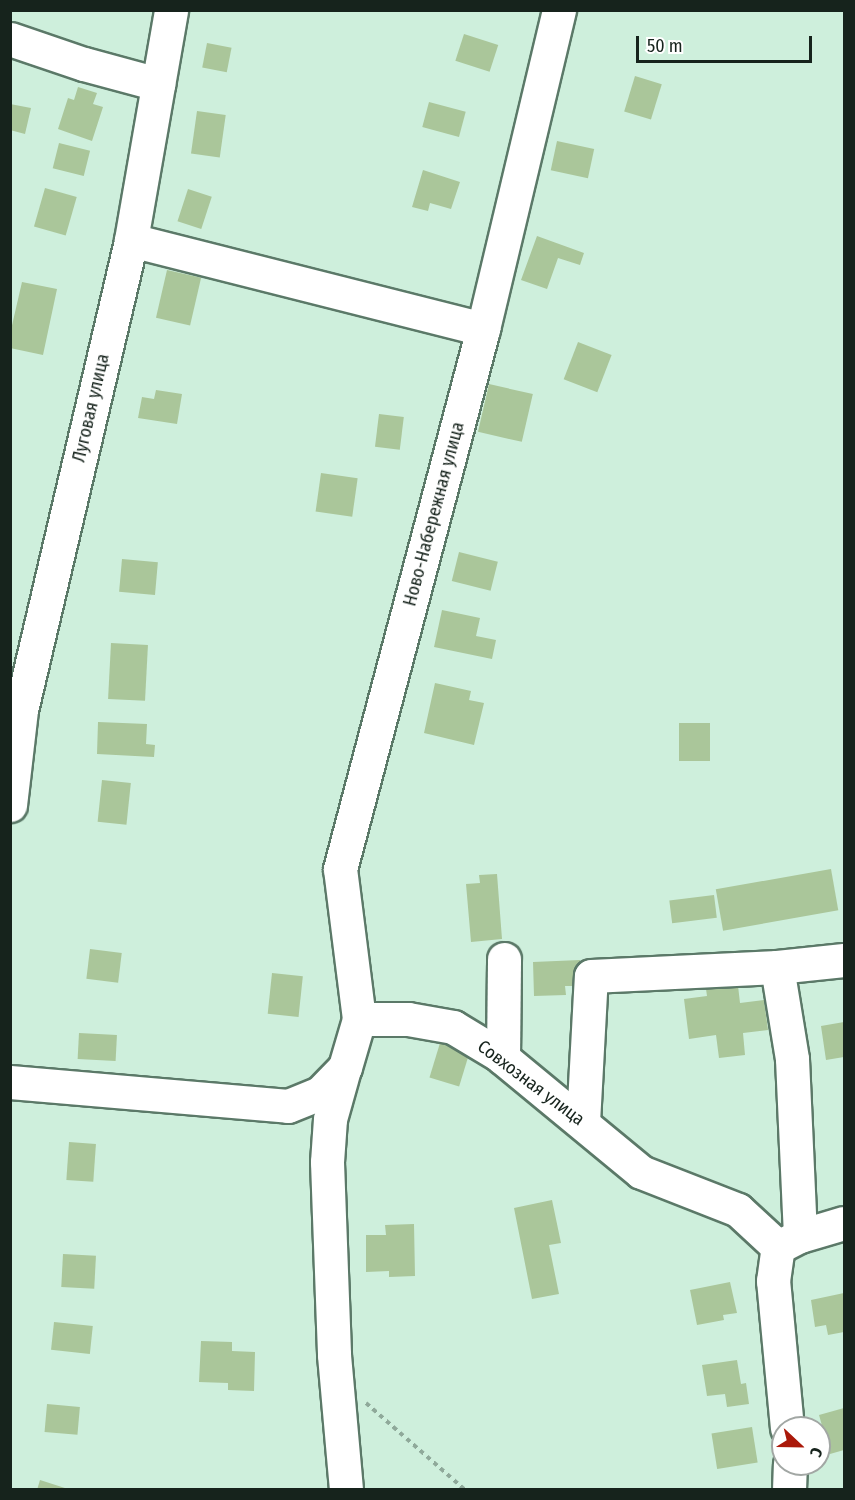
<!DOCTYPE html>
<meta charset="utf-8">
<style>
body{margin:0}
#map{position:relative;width:855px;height:1500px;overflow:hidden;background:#ceefdc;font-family:"Fira Sans Condensed",sans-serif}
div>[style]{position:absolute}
.building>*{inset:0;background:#aac69a;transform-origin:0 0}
.path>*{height:4px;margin-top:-2px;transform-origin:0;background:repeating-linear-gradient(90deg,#8fa99a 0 4.5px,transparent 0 9px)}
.roads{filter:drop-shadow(2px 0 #5b7968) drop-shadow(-2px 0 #5b7968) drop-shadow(0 2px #5b7968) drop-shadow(0 -2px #5b7968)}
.minor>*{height:33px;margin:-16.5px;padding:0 16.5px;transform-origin:16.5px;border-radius:16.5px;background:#fff}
span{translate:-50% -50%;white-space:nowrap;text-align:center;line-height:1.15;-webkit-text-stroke:4.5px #fff;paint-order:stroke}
.street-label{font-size:18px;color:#16231c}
.frame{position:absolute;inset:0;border:12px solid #16231c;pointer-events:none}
.north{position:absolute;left:771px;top:1416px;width:60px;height:60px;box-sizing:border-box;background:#fff;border:2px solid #a2a7a4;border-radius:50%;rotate:112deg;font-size:16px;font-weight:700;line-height:24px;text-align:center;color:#16231c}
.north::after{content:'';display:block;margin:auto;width:21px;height:27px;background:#aa190a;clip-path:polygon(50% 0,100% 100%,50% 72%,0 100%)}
.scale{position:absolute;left:636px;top:36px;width:176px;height:27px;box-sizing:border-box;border:3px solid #16231c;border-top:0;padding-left:8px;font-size:18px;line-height:21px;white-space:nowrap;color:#16231c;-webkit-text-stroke:4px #fff;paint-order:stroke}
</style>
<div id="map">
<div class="building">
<i style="left:464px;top:34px;width:36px;height:28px;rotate:18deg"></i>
<i style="left:207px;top:43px;width:25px;height:25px;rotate:11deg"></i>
<i style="left:635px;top:76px;width:28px;height:37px;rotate:17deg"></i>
<i style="clip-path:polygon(78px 87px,97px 93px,93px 104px,103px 107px,92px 141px,58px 129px,68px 98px,74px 100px)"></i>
<i style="left:429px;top:102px;width:38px;height:26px;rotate:15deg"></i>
<i style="clip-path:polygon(10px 104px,31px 108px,25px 134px,10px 130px)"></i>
<i style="left:197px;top:111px;width:29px;height:43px;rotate:8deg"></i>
<i style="left:557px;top:141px;width:38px;height:30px;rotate:12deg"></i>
<i style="left:59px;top:143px;width:32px;height:26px;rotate:14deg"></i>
<i style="clip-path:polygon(423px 170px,460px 182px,451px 209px,430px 203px,428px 211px,412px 207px)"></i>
<i style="left:45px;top:188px;width:33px;height:40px;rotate:16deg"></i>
<i style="left:188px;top:189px;width:25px;height:34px;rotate:18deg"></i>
<i style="clip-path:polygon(537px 236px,584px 253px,580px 265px,558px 258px,547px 289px,521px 280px)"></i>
<i style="left:167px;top:270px;width:35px;height:49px;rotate:13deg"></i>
<i style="clip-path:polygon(22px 282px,57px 289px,43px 355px,10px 348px,10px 334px)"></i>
<i style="left:578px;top:342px;width:36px;height:40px;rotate:21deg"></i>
<i style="left:489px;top:384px;width:45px;height:49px;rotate:13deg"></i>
<i style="clip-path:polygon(156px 390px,182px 394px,177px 424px,138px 418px,142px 397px,154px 399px)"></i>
<i style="left:379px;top:414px;width:25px;height:33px;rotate:7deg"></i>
<i style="left:321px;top:473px;width:37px;height:39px;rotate:8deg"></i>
<i style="left:459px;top:552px;width:40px;height:30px;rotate:14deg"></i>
<i style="left:122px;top:559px;width:36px;height:33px;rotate:5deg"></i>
<i style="clip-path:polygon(442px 610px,480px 618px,476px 636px,496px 640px,492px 659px,434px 647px)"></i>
<i style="left:111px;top:643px;width:37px;height:56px;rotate:3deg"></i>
<i style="clip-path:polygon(435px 683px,471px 691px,469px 700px,484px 703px,474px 745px,424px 733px)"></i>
<i style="clip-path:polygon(98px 722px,147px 724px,146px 744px,155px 745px,154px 757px,97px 754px)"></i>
<i style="left:679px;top:723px;width:31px;height:38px"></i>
<i style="left:102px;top:780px;width:29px;height:42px;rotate:6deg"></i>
<i style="left:831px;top:869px;width:42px;height:117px;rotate:80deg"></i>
<i style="clip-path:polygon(497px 874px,502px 939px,471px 942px,466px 884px,480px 883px,479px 875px)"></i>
<i style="left:714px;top:895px;width:23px;height:45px;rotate:83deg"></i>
<i style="left:90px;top:949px;width:32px;height:30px;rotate:7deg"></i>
<i style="clip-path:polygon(580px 960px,581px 986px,565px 986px,566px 995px,534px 996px,533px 962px)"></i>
<i style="left:272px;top:973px;width:31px;height:41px;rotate:6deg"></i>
<i style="clip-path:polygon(737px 977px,740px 1003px,764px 1000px,768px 1030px,743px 1033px,745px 1055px,719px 1058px,716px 1035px,689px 1039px,684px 999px,707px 996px,705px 982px)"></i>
<i style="clip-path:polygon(844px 1022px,844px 1057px,826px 1060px,821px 1026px)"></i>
<i style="left:79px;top:1033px;width:38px;height:26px;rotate:3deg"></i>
<i style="left:440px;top:1043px;width:31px;height:36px;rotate:17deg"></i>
<i style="left:69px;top:1142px;width:27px;height:38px;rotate:4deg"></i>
<i style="clip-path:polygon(552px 1200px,561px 1243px,549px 1245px,559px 1294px,532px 1299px,514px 1208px)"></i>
<i style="clip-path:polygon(414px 1224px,415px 1276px,389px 1277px,389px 1271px,366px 1272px,366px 1235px,386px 1235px,385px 1225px)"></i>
<i style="left:63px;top:1254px;width:33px;height:33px;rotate:3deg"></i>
<i style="clip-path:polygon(730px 1282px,737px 1313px,723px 1315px,724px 1320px,697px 1325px,690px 1290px)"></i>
<i style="clip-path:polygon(844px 1293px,844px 1332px,828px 1335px,826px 1325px,815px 1327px,811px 1300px)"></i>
<i style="left:54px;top:1322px;width:39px;height:28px;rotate:6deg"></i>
<i style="clip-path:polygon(201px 1341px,232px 1342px,232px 1351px,255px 1352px,254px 1391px,228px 1390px,228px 1383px,199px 1382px)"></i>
<i style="clip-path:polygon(737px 1360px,741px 1384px,746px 1383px,749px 1404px,727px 1407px,725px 1394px,707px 1396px,702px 1365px)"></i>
<i style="left:47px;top:1404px;width:33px;height:28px;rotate:5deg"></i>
<i style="clip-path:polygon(844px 1408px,844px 1450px,830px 1454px,819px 1415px)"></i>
<i style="left:752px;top:1427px;width:36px;height:41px;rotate:81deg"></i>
<i style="clip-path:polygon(40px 1480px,68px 1489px,67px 1490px,37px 1490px)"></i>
</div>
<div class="path">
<i style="left:366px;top:1403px;width:132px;rotate:41.3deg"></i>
</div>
<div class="roads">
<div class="minor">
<i style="left:10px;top:39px;width:78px;rotate:18.7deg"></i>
<i style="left:84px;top:64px;width:77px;rotate:15.1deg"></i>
<i style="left:131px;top:240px;width:363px;rotate:14.2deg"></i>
<i style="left:10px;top:805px;width:96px;rotate:-83.4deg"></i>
<i style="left:21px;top:710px;width:483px;rotate:-76.8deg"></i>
<i style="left:131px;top:240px;width:233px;rotate:-80.1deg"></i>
<i style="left:777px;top:967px;width:93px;rotate:80.7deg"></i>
<i style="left:792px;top:1059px;width:177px;rotate:87.4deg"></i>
<i style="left:359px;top:1019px;width:151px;rotate:-97.2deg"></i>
<i style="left:340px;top:869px;width:559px;rotate:-75.17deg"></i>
<i style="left:483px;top:329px;width:328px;rotate:-76.6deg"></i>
<i style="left:503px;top:1058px;width:99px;rotate:-89.4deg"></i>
<i style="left:344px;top:1069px;width:52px;rotate:105.6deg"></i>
<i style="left:330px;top:1119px;width:43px;rotate:94deg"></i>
<i style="left:327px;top:1162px;width:193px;rotate:87.9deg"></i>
<i style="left:334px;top:1355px;width:136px;rotate:84.9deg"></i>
<i style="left:10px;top:1082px;width:279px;rotate:4.9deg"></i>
<i style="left:288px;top:1106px;width:35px;rotate:-22deg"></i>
<i style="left:320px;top:1093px;width:36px;rotate:-46deg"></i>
<i style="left:345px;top:1067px;width:50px;rotate:-73.7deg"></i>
<i style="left:359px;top:1019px;width:49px"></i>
<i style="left:408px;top:1019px;width:46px;rotate:10.1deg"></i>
<i style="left:453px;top:1027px;width:52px;rotate:31deg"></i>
<i style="left:498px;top:1054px;width:185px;rotate:39.5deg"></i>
<i style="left:641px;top:1172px;width:104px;rotate:21.4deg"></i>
<i style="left:738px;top:1210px;width:54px;rotate:42.8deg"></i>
<i style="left:583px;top:1122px;width:146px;rotate:-86.9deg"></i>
<i style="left:591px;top:976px;width:186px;rotate:-2.8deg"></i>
<i style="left:777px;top:967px;width:67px;rotate:-6deg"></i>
<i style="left:787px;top:1428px;width:148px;rotate:-95.4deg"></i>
<i style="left:773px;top:1281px;width:34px;rotate:-82deg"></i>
<i style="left:778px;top:1247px;width:25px;rotate:-27deg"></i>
<i style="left:800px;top:1236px;width:46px;rotate:-16.5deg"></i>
<i style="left:789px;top:1490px;width:26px;rotate:-88deg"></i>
</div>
</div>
<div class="street-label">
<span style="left:91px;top:408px;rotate:-77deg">Луговая улица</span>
<span style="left:434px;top:514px;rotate:-75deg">Ново-Набережная улица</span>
<span style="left:531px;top:1083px;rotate:37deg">Совхозная улица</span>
</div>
<div class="frame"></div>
<div class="north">С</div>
<div class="scale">50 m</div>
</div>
